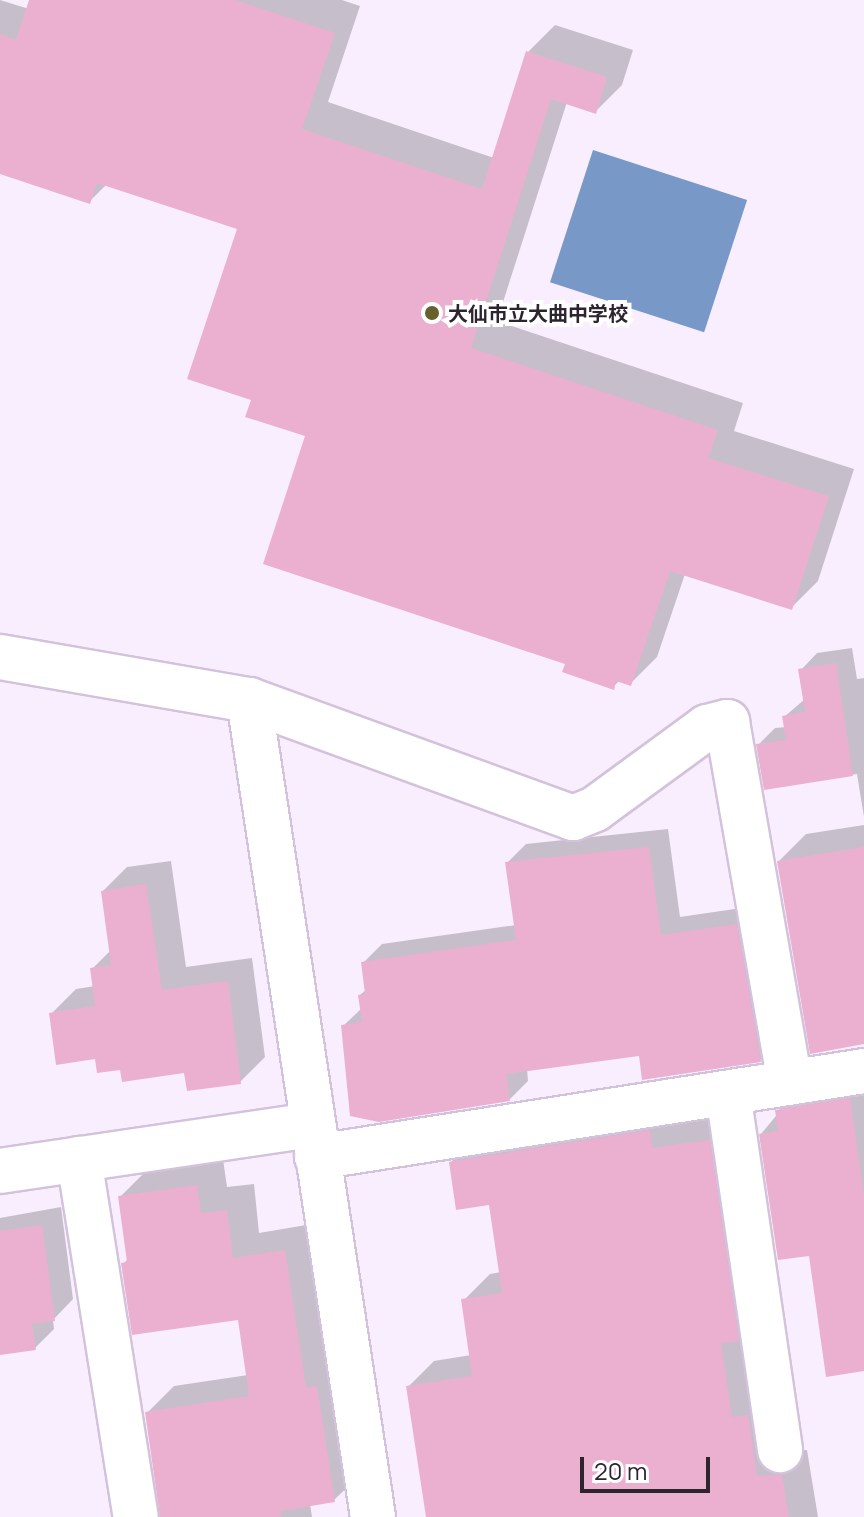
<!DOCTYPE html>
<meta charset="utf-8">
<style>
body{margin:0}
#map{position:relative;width:864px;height:1517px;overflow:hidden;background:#f9eefe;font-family:Manrope,"Noto Sans JP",sans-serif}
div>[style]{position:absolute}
.water>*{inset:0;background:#7898c8;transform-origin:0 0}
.shadow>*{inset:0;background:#0003}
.building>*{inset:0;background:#ebb0d0}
.roads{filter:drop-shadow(2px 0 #d3c2db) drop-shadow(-2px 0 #d3c2db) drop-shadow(0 2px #d3c2db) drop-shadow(0 -2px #d3c2db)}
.minor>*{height:44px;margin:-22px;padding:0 22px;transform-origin:22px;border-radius:22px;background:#fff}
.dots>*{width:22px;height:22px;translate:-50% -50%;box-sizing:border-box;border:4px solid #fff;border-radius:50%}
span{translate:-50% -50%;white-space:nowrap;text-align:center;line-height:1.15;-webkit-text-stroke:8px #fff;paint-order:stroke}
.poi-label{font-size:20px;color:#2c252f;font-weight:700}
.left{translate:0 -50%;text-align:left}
.scale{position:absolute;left:580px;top:1457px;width:130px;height:36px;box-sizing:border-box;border:4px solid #2c252f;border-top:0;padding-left:10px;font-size:24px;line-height:28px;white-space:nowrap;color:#2c252f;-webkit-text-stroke:6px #fff;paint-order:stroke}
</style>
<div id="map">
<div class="water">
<i style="left:593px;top:150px;width:162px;height:139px;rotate:18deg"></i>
</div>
<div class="shadow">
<i style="clip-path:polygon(0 0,29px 9px,31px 0,342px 0,360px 6px,328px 102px,494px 158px,528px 52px,555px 25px,633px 50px,622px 85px,595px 112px,567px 102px,497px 321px,743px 403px,734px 431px,854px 469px,818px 581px,791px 608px,685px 574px,657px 657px,630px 684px,620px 680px,613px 687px,567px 662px,308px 435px,253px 399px,239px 228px,107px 184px,90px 201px,0 172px)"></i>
<i style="clip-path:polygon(852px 648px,857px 679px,864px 678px,864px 817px,857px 774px,766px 788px,758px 745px,775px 728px,786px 727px,784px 717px,805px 699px,801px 670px,817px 653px)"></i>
<i style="clip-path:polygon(864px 825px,864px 1042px,779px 861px,806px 834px)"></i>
<i style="clip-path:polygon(668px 829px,680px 917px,755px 906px,779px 1041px,760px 1060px,640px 1053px,527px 1069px,528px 1081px,510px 1099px,343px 1026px,362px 1008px,360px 995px,367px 989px,363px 963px,382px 944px,516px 925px,507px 863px,526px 844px)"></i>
<i style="clip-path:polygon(171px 861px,186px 967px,252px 958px,265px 1057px,240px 1082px,186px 1071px,122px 1068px,96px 1057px,51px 1014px,76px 989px,95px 986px,92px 969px,111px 950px,103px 891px,127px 867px)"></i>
<i style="clip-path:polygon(864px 1082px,864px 1369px,761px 1134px,796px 1092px)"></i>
<i style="clip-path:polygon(675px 1105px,678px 1123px,735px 1115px,782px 1451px,807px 1450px,818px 1517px,428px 1517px,408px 1387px,434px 1361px,471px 1355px,464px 1300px,490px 1274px,501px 1272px,491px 1203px,451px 1162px,477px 1136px)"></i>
<i style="clip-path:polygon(223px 1159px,227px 1187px,254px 1184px,259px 1233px,312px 1224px,361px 1474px,334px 1500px,310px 1504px,312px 1517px,162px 1517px,147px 1413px,174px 1386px,248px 1375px,240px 1318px,123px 1264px,128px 1259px,120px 1197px,147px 1170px)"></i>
<i style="clip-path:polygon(61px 1207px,73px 1299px,53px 1320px,54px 1329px,35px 1348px,0 1353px,0 1218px)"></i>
</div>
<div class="building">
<i style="clip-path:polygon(29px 0,235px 0,335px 33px,302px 129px,482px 189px,526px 51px,607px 77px,596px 114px,551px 99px,471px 348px,718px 430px,708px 458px,829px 496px,792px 610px,670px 571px,631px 686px,616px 681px,614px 690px,562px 672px,565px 664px,263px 564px,305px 436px,245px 417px,251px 400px,187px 379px,237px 229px,97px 183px,90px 204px,0 174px,0 34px,16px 40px)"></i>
<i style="clip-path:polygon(836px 663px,853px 776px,764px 790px,756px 744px,786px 740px,782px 716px,805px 712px,798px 669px)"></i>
<i style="clip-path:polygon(649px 847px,661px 935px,737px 924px,761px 1062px,642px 1080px,639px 1056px,506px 1074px,510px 1101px,379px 1122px,350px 1116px,341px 1025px,362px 1022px,358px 995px,365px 994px,361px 962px,516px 940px,505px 862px)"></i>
<i style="clip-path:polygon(864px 847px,864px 1044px,810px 1054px,777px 861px)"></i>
<i style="clip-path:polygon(146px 884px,162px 990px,228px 981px,241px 1084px,187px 1091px,184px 1073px,122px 1082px,120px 1070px,97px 1073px,95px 1059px,56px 1065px,49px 1013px,95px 1006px,90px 968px,111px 965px,101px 891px)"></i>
<i style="clip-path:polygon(850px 1098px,864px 1196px,864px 1371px,826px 1377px,809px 1256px,778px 1260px,759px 1134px,778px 1131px,775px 1110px)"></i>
<i style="clip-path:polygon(650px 1130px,652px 1148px,710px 1140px,739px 1341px,721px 1343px,732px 1417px,748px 1415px,757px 1476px,782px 1475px,789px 1517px,426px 1517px,406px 1386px,472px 1376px,461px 1299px,502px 1293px,489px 1205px,456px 1210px,449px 1162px)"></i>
<i style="clip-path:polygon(197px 1185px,201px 1213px,227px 1210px,233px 1258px,285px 1250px,306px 1388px,317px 1386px,335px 1502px,280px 1511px,281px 1517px,160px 1517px,145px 1412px,249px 1396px,238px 1320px,132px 1335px,121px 1263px,127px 1262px,118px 1196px)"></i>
<i style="clip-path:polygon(42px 1225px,55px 1321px,32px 1324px,36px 1350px,0 1355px,0 1231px)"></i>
</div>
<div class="roads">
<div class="minor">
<i style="left:0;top:657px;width:253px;rotate:9.8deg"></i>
<i style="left:249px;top:700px;width:345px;rotate:20deg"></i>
<i style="left:573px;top:818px;width:24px;rotate:-22deg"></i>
<i style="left:595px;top:809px;width:139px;rotate:-36.2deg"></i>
<i style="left:707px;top:727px;width:21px;rotate:-14deg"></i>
<i style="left:727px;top:722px;width:366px;rotate:80.1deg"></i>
<i style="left:249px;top:700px;width:826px;rotate:81.37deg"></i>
<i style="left:728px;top:1093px;width:361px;rotate:81.7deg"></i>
<i style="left:317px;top:1157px;width:554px;rotate:-8.93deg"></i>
<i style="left:79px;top:1159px;width:363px;rotate:81deg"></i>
<i style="left:0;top:1171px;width:315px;rotate:-8.4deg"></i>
</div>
</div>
<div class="dots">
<i style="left:432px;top:313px;background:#67602c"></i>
</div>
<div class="poi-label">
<span class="left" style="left:448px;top:313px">大仙市立大曲中学校</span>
</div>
<div class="scale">20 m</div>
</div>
